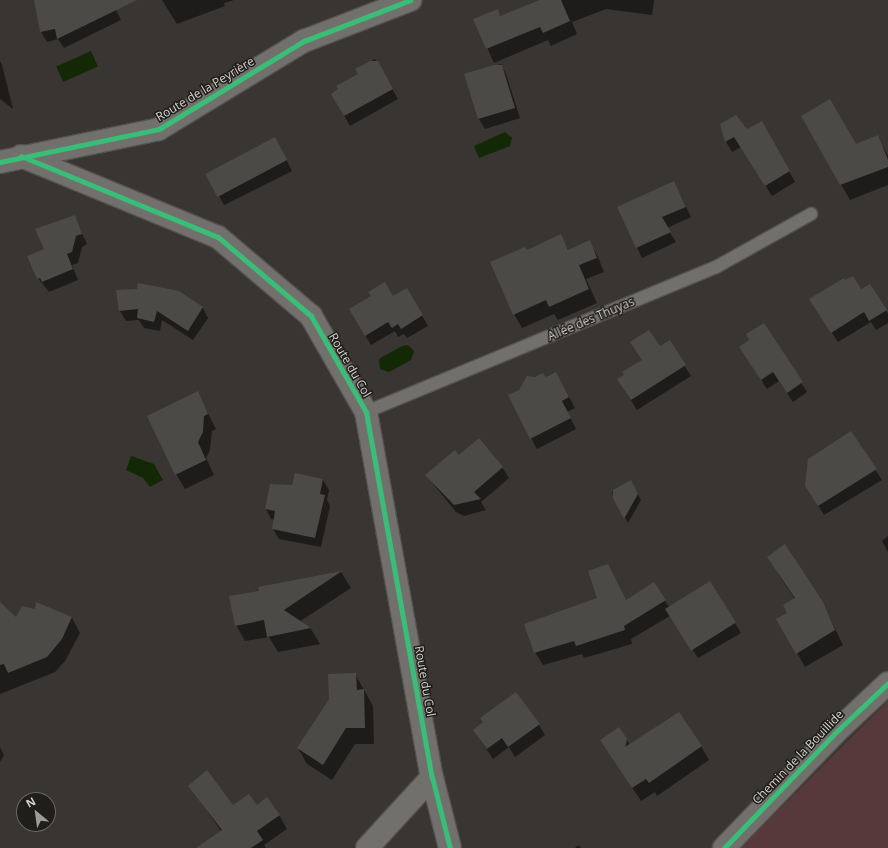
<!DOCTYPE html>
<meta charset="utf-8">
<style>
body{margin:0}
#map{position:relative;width:888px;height:848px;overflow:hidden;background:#383532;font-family:"Open Sans",sans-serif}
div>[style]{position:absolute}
.green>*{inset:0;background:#57383b}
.water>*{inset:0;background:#132906;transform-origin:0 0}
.shadow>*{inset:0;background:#0007}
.building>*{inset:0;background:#4c4a47;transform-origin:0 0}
.roads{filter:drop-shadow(1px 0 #54514e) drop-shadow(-1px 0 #54514e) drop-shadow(0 1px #54514e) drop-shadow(0 -1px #54514e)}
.lane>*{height:12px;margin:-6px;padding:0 6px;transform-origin:6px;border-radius:6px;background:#72706d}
.street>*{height:22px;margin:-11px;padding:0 11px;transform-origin:11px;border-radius:11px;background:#72706d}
.cycleway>*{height:5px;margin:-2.5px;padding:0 2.5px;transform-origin:2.5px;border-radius:2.5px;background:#3abd76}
span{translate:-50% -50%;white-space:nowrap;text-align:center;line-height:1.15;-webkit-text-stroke:3px #201e1a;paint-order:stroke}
.street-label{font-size:12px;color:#d7d4cf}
.north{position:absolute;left:16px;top:792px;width:40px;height:40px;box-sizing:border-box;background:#201e1a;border:1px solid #696762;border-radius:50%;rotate:331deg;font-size:11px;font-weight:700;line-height:16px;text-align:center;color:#d7d4cf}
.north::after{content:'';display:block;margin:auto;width:14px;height:18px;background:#9f9c98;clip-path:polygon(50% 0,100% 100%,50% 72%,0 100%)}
</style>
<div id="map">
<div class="green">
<i style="clip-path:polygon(888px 701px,888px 848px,740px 848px)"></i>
</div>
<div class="water">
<i style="left:91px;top:51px;width:17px;height:38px;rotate:66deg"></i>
<i style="clip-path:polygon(505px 132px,512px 138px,510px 146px,479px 158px,474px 146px)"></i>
<i style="clip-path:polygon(408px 345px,414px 351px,411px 360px,389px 372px,380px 369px,379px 359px,402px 346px)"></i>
<i style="clip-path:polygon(131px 456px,154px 464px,163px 480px,150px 487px,143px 478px,126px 470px)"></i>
</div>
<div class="shadow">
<i style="clip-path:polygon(35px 0,111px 0,121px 20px,64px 48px,58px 39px,47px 42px,41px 32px)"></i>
<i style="clip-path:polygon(162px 0,234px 0,224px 3px,225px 6px,177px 24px)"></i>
<i style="clip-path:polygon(542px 0,654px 0,652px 15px,606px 9px,572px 22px,577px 34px,551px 46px,548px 40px,494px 63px,474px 19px,497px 11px,501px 17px)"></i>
<i style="clip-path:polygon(375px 59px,398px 99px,350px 126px,332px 94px,359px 74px,356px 69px)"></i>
<i style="clip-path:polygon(0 61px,2px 65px,13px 109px,0 99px)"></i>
<i style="clip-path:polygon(501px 64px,506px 74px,520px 118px,485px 129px,479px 119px,465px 75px)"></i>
<i style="clip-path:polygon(802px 117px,855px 145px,877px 136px,888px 156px,888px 185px,850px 200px)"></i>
<i style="clip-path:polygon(761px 123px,795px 182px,772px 196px,741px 147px,732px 152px,726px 142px,721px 124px,747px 131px)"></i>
<i style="clip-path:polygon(281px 149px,292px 171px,224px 205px,218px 194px)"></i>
<i style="clip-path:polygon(679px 192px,691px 217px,667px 228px,676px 242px,642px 258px,618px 208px)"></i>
<i style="clip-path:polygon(74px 217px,87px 244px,82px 247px,78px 263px,72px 265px,78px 280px,49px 292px,38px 278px,45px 250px)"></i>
<i style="clip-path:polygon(561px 236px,569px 251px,589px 242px,597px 255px,604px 272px,586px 279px,597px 303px,558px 320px,554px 314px,522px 328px,514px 314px,526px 251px)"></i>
<i style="clip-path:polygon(870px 285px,888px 314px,888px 323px,876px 330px,871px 322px,838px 342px,816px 309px)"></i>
<i style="clip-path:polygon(407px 289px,428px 326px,407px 338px,404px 334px,398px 337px,395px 331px,371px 345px,350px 310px,372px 296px,393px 297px)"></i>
<i style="clip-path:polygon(117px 291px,203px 308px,208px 318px,193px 340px,162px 320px,160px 331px,144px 328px,139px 320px,126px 321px,120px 311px)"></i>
<i style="clip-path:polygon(763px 324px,807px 392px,793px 402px,779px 381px,767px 389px,746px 356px,750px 340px)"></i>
<i style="clip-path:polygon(669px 342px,691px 376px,637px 410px,624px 389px,625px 375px)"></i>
<i style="clip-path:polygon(556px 373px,575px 408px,567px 412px,576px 429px,537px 449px,531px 438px,545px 378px)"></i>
<i style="clip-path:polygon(197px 392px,216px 429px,212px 431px,210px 450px,206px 458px,214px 475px,185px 489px,176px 474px)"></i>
<i style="clip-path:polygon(851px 432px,882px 480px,824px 515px,806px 486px)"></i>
<i style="clip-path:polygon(459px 456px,502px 467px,509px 478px,481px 502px,486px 510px,464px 516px,456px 512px,426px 475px)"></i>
<i style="clip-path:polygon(323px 480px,329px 490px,327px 500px,330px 506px,321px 547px,279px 539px,273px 529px,275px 520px,271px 519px,266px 509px,293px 486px)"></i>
<i style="clip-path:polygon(631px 482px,641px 500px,628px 523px,612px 492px)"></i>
<i style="clip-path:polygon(888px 536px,888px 552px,882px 541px)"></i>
<i style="clip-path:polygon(341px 572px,351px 588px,299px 622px,311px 629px,320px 644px,278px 652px,269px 637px,245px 641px,236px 625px,260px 591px,259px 588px)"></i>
<i style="clip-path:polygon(777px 572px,822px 602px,843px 645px,805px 667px,778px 619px,788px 613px,795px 599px)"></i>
<i style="clip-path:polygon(710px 583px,741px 633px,698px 658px,670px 616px,631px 639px,632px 644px,584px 658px,582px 654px,543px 665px,535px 652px,654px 584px,669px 607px)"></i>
<i style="clip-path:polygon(37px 603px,72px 618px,80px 633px,65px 661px,55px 672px,0 694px,0 604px,16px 619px,36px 610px)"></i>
<i style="clip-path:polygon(355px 674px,373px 706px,374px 744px,355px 744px,332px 780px,307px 764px,298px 748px)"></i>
<i style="clip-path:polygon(539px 725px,545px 735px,515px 757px,509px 747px,493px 759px,474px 730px)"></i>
<i style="clip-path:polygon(evenodd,626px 739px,630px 745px,701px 746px,709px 760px,657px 796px,655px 792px,641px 801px,601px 740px,626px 739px,625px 742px,627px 742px,624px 752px,625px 742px)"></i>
<i style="clip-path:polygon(0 747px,4px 755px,0 762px)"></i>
<i style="clip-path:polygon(190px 786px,233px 807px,257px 806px,279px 815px,287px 829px,264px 845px,266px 848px,213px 848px,221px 831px)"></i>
<i style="clip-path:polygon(578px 845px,581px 848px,575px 848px)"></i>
</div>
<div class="building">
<i style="clip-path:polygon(34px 0,137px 0,57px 39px,55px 29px,40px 32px)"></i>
<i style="clip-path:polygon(540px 0,561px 0,570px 21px,543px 33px,540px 27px,486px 49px,473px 19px,498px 9px,500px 16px)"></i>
<i style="clip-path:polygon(370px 61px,378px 61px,393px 89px,344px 116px,331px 94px,338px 89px,336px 86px,358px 74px,355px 69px)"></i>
<i style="clip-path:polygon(494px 65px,502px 65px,515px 108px,478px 119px,464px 74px)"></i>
<i style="clip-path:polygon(830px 99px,856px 144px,878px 135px,888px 160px,888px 167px,840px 185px,801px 116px)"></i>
<i style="clip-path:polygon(736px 115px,747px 129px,762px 121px,790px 171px,765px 186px,734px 137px,725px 142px,720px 124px)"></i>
<i style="left:275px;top:137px;width:26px;height:79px;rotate:62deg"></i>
<i style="clip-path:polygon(674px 181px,686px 207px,662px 217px,671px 232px,636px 248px,617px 207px)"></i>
<i style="clip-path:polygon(75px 215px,82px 234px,76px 236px,72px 252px,67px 254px,73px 269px,42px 282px,40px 278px,37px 279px,27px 256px,44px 249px,35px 229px)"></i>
<i style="clip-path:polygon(561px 234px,568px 250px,590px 240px,597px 258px,579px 265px,589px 289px,549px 307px,546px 300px,513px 315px,490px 262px,525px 247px,527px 250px)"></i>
<i style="clip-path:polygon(853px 276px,861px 289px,870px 284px,887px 310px,869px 321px,864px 312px,831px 333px,809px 299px,844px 278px,845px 280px)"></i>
<i style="clip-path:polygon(385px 282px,393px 296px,407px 288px,423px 315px,401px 329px,398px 324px,392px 328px,388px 322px,365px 336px,349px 309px,371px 296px,368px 292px)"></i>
<i style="clip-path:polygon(138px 283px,179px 291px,203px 307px,188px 331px,157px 311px,154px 322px,137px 318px,138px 309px,119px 311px,116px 290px,137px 289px)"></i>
<i style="clip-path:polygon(764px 323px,803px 382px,787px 393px,773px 372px,761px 380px,739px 347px,749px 340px,746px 334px)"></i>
<i style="clip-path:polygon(649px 330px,660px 346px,670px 340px,686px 365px,631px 400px,617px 379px,624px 375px,622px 372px,642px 360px,630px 342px)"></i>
<i style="clip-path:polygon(556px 372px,569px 397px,562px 401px,571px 418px,530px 439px,508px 395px,519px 390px,527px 376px,535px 377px,543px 373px,546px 377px)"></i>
<i style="clip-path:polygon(198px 391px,208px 414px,204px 416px,203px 432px,198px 442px,206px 460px,175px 475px,147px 416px)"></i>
<i style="clip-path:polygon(851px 431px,877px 469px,818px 506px,805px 486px,808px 459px)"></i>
<i style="clip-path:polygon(479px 438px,503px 467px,474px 492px,481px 499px,454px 505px,425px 475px,455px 450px,459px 455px)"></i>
<i style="clip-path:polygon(295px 473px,323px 479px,320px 494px,325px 495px,315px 538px,272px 529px,275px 511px,265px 509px,270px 484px,292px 485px)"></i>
<i style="clip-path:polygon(631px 480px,638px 494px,624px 519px,613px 498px,613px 490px)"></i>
<i style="clip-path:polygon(785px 544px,823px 602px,835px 630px,796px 654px,776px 619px,787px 613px,783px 605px,795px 598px,767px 557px)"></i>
<i style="clip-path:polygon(608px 564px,626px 600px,654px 582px,666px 600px,624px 626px,625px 630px,576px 646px,574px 641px,534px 653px,524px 624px,597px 598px,588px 571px)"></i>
<i style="clip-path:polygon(342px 571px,284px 610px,311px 628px,267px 637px,264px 620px,235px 626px,229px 596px,259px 591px,258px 587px)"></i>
<i style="left:710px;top:581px;width:49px;height:53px;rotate:58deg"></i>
<i style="clip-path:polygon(0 602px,16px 617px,22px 606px,35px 609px,36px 602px,72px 617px,62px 639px,47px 657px,8px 673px,4px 664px,0 665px)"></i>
<i style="clip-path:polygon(356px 673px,357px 690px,364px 689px,365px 728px,346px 728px,323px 765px,297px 748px,329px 699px,328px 674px)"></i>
<i style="clip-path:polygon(516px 692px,540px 724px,508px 747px,502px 738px,487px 749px,473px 730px,483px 722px,480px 718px)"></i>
<i style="clip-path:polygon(679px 712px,702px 746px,649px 783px,646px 779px,632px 788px,600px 740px,619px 727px,627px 739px,625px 747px)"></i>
<i style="clip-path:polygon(207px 770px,233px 805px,249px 794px,257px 805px,267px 797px,280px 815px,257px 831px,263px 840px,251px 848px,196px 848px,222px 830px,188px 786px)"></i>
</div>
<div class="roads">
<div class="lane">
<i style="left:366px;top:412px;width:379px;rotate:-22.5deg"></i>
<i style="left:716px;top:267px;width:109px;rotate:-29.2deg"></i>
</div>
<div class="street">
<i style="left:21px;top:156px;width:213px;rotate:22.4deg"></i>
<i style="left:218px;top:237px;width:122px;rotate:40.3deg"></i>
<i style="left:311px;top:316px;width:111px;rotate:60.2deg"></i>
<i style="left:366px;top:412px;width:371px;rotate:79.8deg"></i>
<i style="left:432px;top:777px;width:73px;rotate:75.8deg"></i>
<i style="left:0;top:162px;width:162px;rotate:-11.7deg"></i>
<i style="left:159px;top:129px;width:170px;rotate:-31.3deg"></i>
<i style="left:304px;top:41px;width:114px;rotate:-21.1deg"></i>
<i style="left:367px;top:848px;width:96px;rotate:-47.5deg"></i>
<i style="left:724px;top:848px;width:161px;rotate:-46deg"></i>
<i style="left:836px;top:732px;width:71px;rotate:-43.3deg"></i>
</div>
</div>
<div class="cycleway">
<i style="left:21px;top:156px;width:213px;rotate:22.4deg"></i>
<i style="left:218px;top:237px;width:122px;rotate:40.3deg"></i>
<i style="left:311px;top:316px;width:111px;rotate:60.2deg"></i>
<i style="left:366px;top:412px;width:371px;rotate:79.8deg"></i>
<i style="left:432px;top:777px;width:73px;rotate:75.8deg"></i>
<i style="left:0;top:162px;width:162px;rotate:-11.7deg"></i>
<i style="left:159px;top:129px;width:170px;rotate:-31.3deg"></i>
<i style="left:304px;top:41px;width:114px;rotate:-21.1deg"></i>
<i style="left:724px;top:848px;width:161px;rotate:-46deg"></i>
<i style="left:836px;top:732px;width:71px;rotate:-43.3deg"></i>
</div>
<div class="street-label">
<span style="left:205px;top:89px;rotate:-31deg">Route de la Peyrière</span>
<span style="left:591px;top:319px;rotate:-23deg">Allée des Thuyas</span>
<span style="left:350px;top:365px;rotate:60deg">Route du Col</span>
<span style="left:425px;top:681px;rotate:80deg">Route du Col</span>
<span style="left:798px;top:757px;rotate:-46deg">Chemin de la Bouillide</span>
</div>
<div class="north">N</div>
</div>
